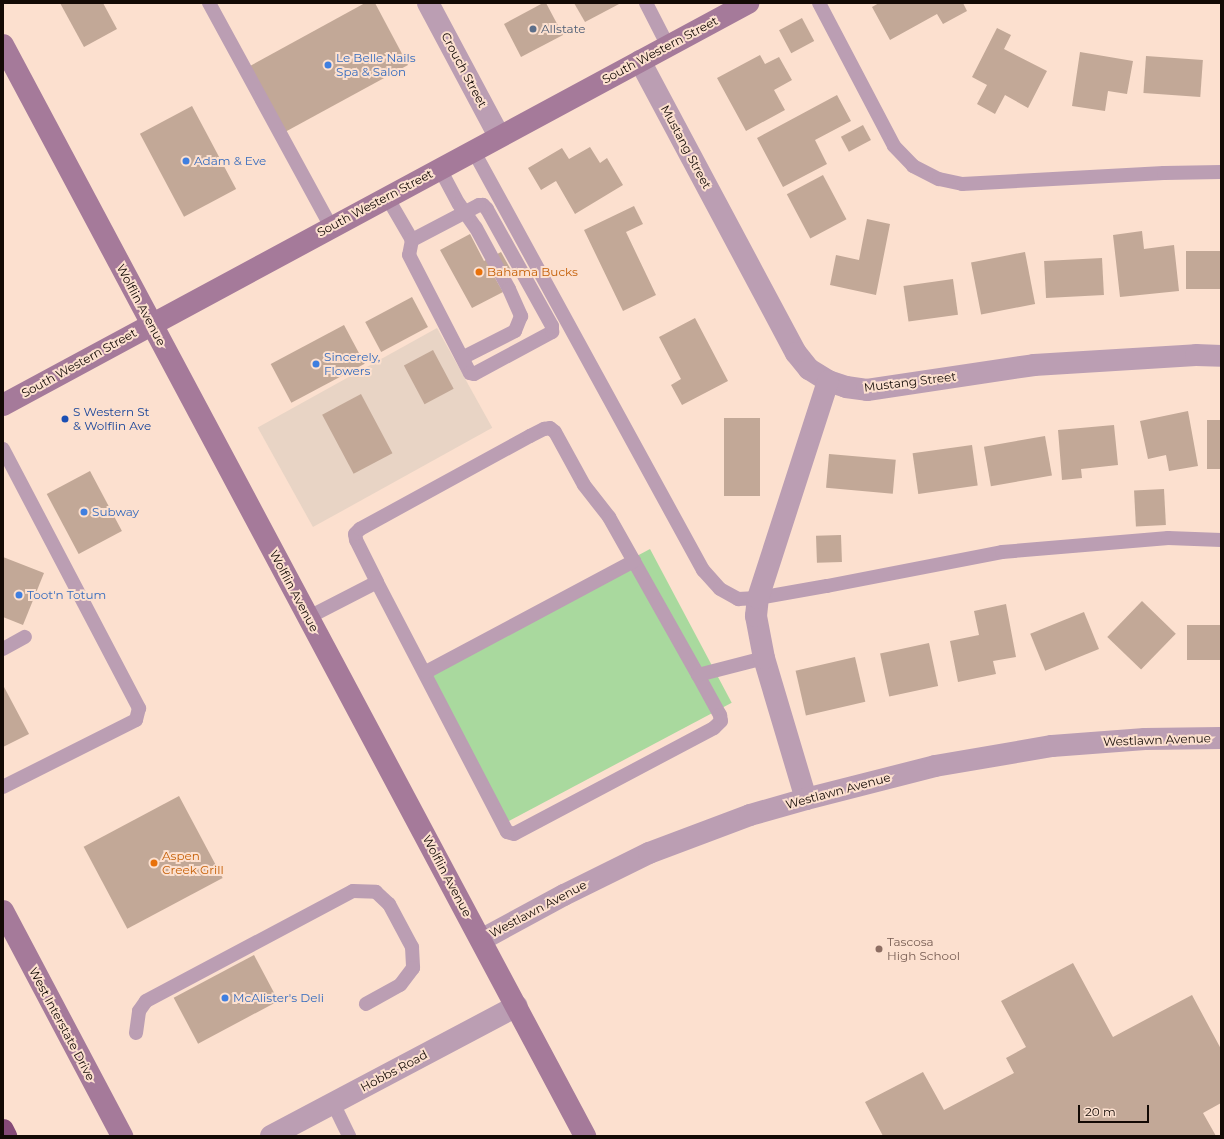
<!DOCTYPE html>
<style>
body{margin:0}
#map{position:relative;width:1224px;height:1139px;overflow:hidden;background:#fce0cf;font-family:Montserrat,sans-serif}
div>[style]{position:absolute}
.industrial>*{inset:0;background:#e8d4c5;transform-origin:0 0}
.green>*{inset:0;background:#a9d99e;transform-origin:0 0}
.building>*{inset:0;background:#c2a897;transform-origin:0 0}
.service>*{height:14px;margin:-7px;padding:0 7px;transform-origin:7px;border-radius:7px;background:#bb9eb3}
.minor>*{height:22px;margin:-11px;padding:0 11px;transform-origin:11px;border-radius:11px;background:#bb9eb3}
.tertiary>*{height:22px;margin:-11px;padding:0 11px;transform-origin:11px;border-radius:11px;background:#bb9eb3}
.secondary>*{height:22px;margin:-11px;padding:0 11px;transform-origin:11px;border-radius:11px;background:#a57a9a}
.motorway>*{height:22px;margin:-11px;padding:0 11px;transform-origin:11px;border-radius:11px;background:#854a77}
.dots>*{width:11px;height:11px;translate:-50% -50%;box-sizing:border-box;border:2px solid #fce0cf;border-radius:50%}
span{translate:-50% -50%;white-space:nowrap;text-align:center;line-height:1.15;-webkit-text-stroke:4px #fce0cf;paint-order:stroke}
.service-label{font-size:12px;color:#4e5e75}
.left{translate:0 -50%;text-align:left}
.street-label{font-size:12px;color:#130a05}
.shop-label{font-size:12px;color:#366cbe}
.food-label{font-size:12px;color:#c56008}
.transit-label{font-size:12px;color:#164399}
.education-label{font-size:12px;color:#785e54}
.frame{position:absolute;inset:0;border:4px solid #130a05;pointer-events:none}
.scale{position:absolute;left:1078px;top:1105px;width:71px;height:18px;box-sizing:border-box;border:2px solid #130a05;border-top:0;padding-left:5px;font-size:12px;line-height:14px;white-space:nowrap;color:#130a05;-webkit-text-stroke:3px #fce0cf;paint-order:stroke}
</style>
<div id="map">
<div class="industrial">
<i style="left:437px;top:328px;width:114px;height:205px;rotate:61deg"></i>
</div>
<div class="green">
<i style="left:650px;top:549px;width:174px;height:262px;rotate:62deg"></i>
</div>
<div class="building">
<i style="clip-path:polygon(60px 3px,103px 3px,117px 29px,84px 47px)"></i>
<i style="clip-path:polygon(365px 3px,375px 3px,408px 65px,285px 132px,250px 66px)"></i>
<i style="clip-path:polygon(543px 3px,546px 3px,563px 35px,521px 57px,504px 24px)"></i>
<i style="clip-path:polygon(574px 3px,621px 3px,585px 22px)"></i>
<i style="clip-path:polygon(879px 3px,963px 3px,967px 11px,943px 24px,937px 14px,890px 40px,872px 7px)"></i>
<i style="left:802px;top:18px;width:26px;height:26px;rotate:62deg"></i>
<i style="clip-path:polygon(997px 28px,1011px 35px,1004px 49px,1047px 71px,1028px 108px,1005px 95px,995px 114px,977px 104px,987px 85px,972px 77px)"></i>
<i style="clip-path:polygon(1080px 52px,1133px 61px,1127px 94px,1108px 91px,1105px 111px,1072px 106px)"></i>
<i style="clip-path:polygon(760px 55px,765px 64px,779px 57px,792px 80px,774px 90px,785px 110px,746px 131px,717px 78px)"></i>
<i style="left:1146px;top:56px;width:57px;height:37px;rotate:4deg"></i>
<i style="clip-path:polygon(837px 95px,851px 121px,815px 140px,827px 164px,783px 187px,757px 138px)"></i>
<i style="left:192px;top:106px;width:94px;height:59px;rotate:62deg"></i>
<i style="left:863px;top:125px;width:17px;height:25px;rotate:62deg"></i>
<i style="clip-path:polygon(590px 147px,600px 163px,607px 158px,623px 185px,575px 214px,556px 181px,541px 190px,528px 168px,562px 148px,569px 159px)"></i>
<i style="left:823px;top:175px;width:50px;height:41px;rotate:62deg"></i>
<i style="clip-path:polygon(634px 206px,643px 224px,626px 232px,656px 295px,623px 311px,584px 230px)"></i>
<i style="clip-path:polygon(867px 219px,890px 224px,876px 295px,830px 285px,836px 255px,859px 260px)"></i>
<i style="clip-path:polygon(1142px 231px,1144px 249px,1174px 245px,1179px 291px,1120px 297px,1113px 235px)"></i>
<i style="clip-path:polygon(470px 234px,484px 261px,501px 252px,511px 270px,495px 278px,503px 292px,472px 308px,440px 250px)"></i>
<i style="left:1221px;top:251px;width:38px;height:35px;rotate:90deg"></i>
<i style="left:1025px;top:252px;width:53px;height:55px;rotate:79deg"></i>
<i style="left:1102px;top:258px;width:37px;height:58px;rotate:87deg"></i>
<i style="left:953px;top:279px;width:36px;height:50px;rotate:82deg"></i>
<i style="left:412px;top:297px;width:34px;height:53px;rotate:62deg"></i>
<i style="clip-path:polygon(695px 318px,728px 381px,682px 405px,671px 385px,681px 379px,659px 337px)"></i>
<i style="left:344px;top:325px;width:44px;height:83px;rotate:62deg"></i>
<i style="left:433px;top:350px;width:44px;height:33px;rotate:62deg"></i>
<i style="left:361px;top:394px;width:67px;height:44px;rotate:62deg"></i>
<i style="clip-path:polygon(1188px 411px,1198px 466px,1169px 471px,1166px 455px,1148px 459px,1140px 421px)"></i>
<i style="left:724px;top:418px;width:36px;height:78px"></i>
<i style="left:1221px;top:420px;width:49px;height:14px;rotate:90deg"></i>
<i style="clip-path:polygon(1114px 425px,1118px 465px,1081px 469px,1082px 478px,1062px 480px,1058px 430px)"></i>
<i style="left:1045px;top:436px;width:40px;height:62px;rotate:80deg"></i>
<i style="left:972px;top:445px;width:41px;height:60px;rotate:82deg"></i>
<i style="left:829px;top:454px;width:67px;height:34px;rotate:5deg"></i>
<i style="left:90px;top:471px;width:68px;height:49px;rotate:62deg"></i>
<i style="left:1164px;top:489px;width:36px;height:30px;rotate:87deg"></i>
<i style="left:841px;top:535px;width:27px;height:25px;rotate:88deg"></i>
<i style="clip-path:polygon(3px 557px,44px 573px,23px 625px,3px 617px)"></i>
<i style="left:1142px;top:601px;width:47px;height:50px;rotate:44deg"></i>
<i style="clip-path:polygon(1006px 604px,1016px 657px,993px 661px,996px 674px,958px 682px,950px 641px,979px 635px,974px 611px)"></i>
<i style="left:1084px;top:612px;width:40px;height:58px;rotate:68deg"></i>
<i style="left:1221px;top:625px;width:35px;height:34px;rotate:90deg"></i>
<i style="left:929px;top:643px;width:44px;height:50px;rotate:78deg"></i>
<i style="left:855px;top:657px;width:46px;height:61px;rotate:77deg"></i>
<i style="clip-path:polygon(3px 685px,29px 734px,3px 747px)"></i>
<i style="left:179px;top:796px;width:93px;height:108px;rotate:62deg"></i>
<i style="left:254px;top:955px;width:52px;height:91px;rotate:62deg"></i>
<i style="clip-path:polygon(1073px 963px,1113px 1037px,1192px 995px,1221px 1049px,1221px 1103px,1203px 1113px,1216px 1136px,883px 1136px,865px 1102px,923px 1072px,944px 1110px,1014px 1073px,1006px 1058px,1026px 1047px,1001px 1001px)"></i>
</div>
<div class="service">
<i style="left:209px;top:3px;width:255px;rotate:61.4deg"></i>
<i style="left:646px;top:3px;width:48px;rotate:62.9deg"></i>
<i style="left:819px;top:3px;width:161px;rotate:62.3deg"></i>
<i style="left:894px;top:146px;width:28px;rotate:46deg"></i>
<i style="left:913px;top:166px;width:29px;rotate:27deg"></i>
<i style="left:939px;top:179px;width:24px;rotate:12deg"></i>
<i style="left:962px;top:184px;width:202px;rotate:-3.1deg"></i>
<i style="left:1164px;top:173px;width:57px;rotate:-1deg"></i>
<i style="left:473px;top:150px;width:479px;rotate:61.3deg"></i>
<i style="left:703px;top:570px;width:25px;rotate:48deg"></i>
<i style="left:720px;top:589px;width:21px;rotate:29deg"></i>
<i style="left:738px;top:599px;width:20px;rotate:-3deg"></i>
<i style="left:758px;top:598px;width:70px;rotate:-9.9deg"></i>
<i style="left:827px;top:586px;width:178px;rotate:-11deg"></i>
<i style="left:1002px;top:552px;width:167px;rotate:-4.8deg"></i>
<i style="left:1168px;top:538px;width:53px;rotate:2.2deg"></i>
<i style="left:440px;top:169px;width:40px;rotate:62deg"></i>
<i style="left:459px;top:204px;width:29px;rotate:55deg"></i>
<i style="left:476px;top:228px;width:69px;rotate:61.6deg"></i>
<i style="left:509px;top:289px;width:30px;rotate:66deg"></i>
<i style="left:521px;top:316px;width:16px;rotate:112deg"></i>
<i style="left:515px;top:331px;width:59px;rotate:153deg"></i>
<i style="left:387px;top:197px;width:50px;rotate:59.8deg"></i>
<i style="left:412px;top:240px;width:15px;rotate:101deg"></i>
<i style="left:409px;top:255px;width:133px;rotate:62.7deg"></i>
<i style="left:470px;top:373px;width:4px;rotate:14deg"></i>
<i style="left:474px;top:374px;width:89px;rotate:-28.3deg"></i>
<i style="left:552px;top:332px;width:6px;rotate:-90deg"></i>
<i style="left:552px;top:326px;width:134px;rotate:-119.1deg"></i>
<i style="left:487px;top:209px;width:6px;rotate:-135deg"></i>
<i style="left:483px;top:205px;width:4px;rotate:180deg"></i>
<i style="left:479px;top:205px;width:76px;rotate:152.4deg"></i>
<i style="left:550px;top:428px;width:6px;rotate:39deg"></i>
<i style="left:555px;top:432px;width:60px;rotate:61.3deg"></i>
<i style="left:584px;top:485px;width:41px;rotate:52deg"></i>
<i style="left:609px;top:517px;width:181px;rotate:60.6deg"></i>
<i style="left:698px;top:675px;width:46px;rotate:61.2deg"></i>
<i style="left:720px;top:715px;width:6px;rotate:81deg"></i>
<i style="left:721px;top:721px;width:10px;rotate:135deg"></i>
<i style="left:714px;top:728px;width:226px;rotate:152.1deg"></i>
<i style="left:514px;top:834px;width:7px;rotate:-164deg"></i>
<i style="left:507px;top:832px;width:282px;rotate:-117.5deg"></i>
<i style="left:377px;top:582px;width:47px;rotate:-116.6deg"></i>
<i style="left:356px;top:540px;width:6px;rotate:-99deg"></i>
<i style="left:355px;top:534px;width:7px;rotate:-45deg"></i>
<i style="left:360px;top:529px;width:194px;rotate:-28.7deg"></i>
<i style="left:530px;top:436px;width:16px;rotate:-27deg"></i>
<i style="left:544px;top:429px;width:6px;rotate:-9deg"></i>
<i style="left:3px;top:449px;width:293px;rotate:62.3deg"></i>
<i style="left:139px;top:708px;width:12px;rotate:104deg"></i>
<i style="left:136px;top:720px;width:149px;rotate:153.3deg"></i>
<i style="left:309px;top:617px;width:76px;rotate:-27.2deg"></i>
<i style="left:3px;top:649px;width:25px;rotate:-29deg"></i>
<i style="left:426px;top:672px;width:236px;rotate:-28.1deg"></i>
<i style="left:698px;top:675px;width:68px;rotate:-14.4deg"></i>
<i style="left:136px;top:1033px;width:22px;rotate:-82deg"></i>
<i style="left:139px;top:1011px;width:12px;rotate:-55deg"></i>
<i style="left:146px;top:1001px;width:234px;rotate:-28deg"></i>
<i style="left:353px;top:891px;width:23px;rotate:2deg"></i>
<i style="left:376px;top:892px;width:18px;rotate:43deg"></i>
<i style="left:389px;top:904px;width:49px;rotate:61.9deg"></i>
<i style="left:412px;top:947px;width:21px;rotate:87deg"></i>
<i style="left:413px;top:968px;width:21px;rotate:127deg"></i>
<i style="left:400px;top:985px;width:39px;rotate:151deg"></i>
<i style="left:333px;top:1103px;width:37px;rotate:64deg"></i>
</div>
<div class="minor">
<i style="left:428px;top:3px;width:151px;rotate:61.9deg"></i>
<i style="left:640px;top:61px;width:331px;rotate:61.9deg"></i>
<i style="left:796px;top:353px;width:21px;rotate:51deg"></i>
<i style="left:809px;top:369px;width:22px;rotate:32deg"></i>
<i style="left:828px;top:381px;width:19px;rotate:18deg"></i>
<i style="left:846px;top:387px;width:21px;rotate:8deg"></i>
<i style="left:867px;top:390px;width:169px;rotate:-8.5deg"></i>
<i style="left:1034px;top:365px;width:162px;rotate:-3.5deg"></i>
<i style="left:1196px;top:355px;width:25px;rotate:2deg"></i>
<i style="left:806px;top:799px;width:147px;rotate:-106.6deg"></i>
<i style="left:764px;top:658px;width:43px;rotate:-100.8deg"></i>
<i style="left:756px;top:616px;width:18px;rotate:-84deg"></i>
<i style="left:758px;top:598px;width:228px;rotate:-72.1deg"></i>
<i style="left:271px;top:1136px;width:278px;rotate:-27.9deg"></i>
</div>
<div class="tertiary">
<i style="left:481px;top:940px;width:94px;rotate:-28.5deg"></i>
<i style="left:564px;top:895px;width:95px;rotate:-26.3deg"></i>
<i style="left:649px;top:853px;width:108px;rotate:-20.6deg"></i>
<i style="left:750px;top:815px;width:58px;rotate:-15.9deg"></i>
<i style="left:806px;top:799px;width:133px;rotate:-14.3deg"></i>
<i style="left:935px;top:766px;width:119px;rotate:-9.7deg"></i>
<i style="left:1052px;top:746px;width:93px;rotate:-4.3deg"></i>
<i style="left:1145px;top:739px;width:76px;rotate:-0.8deg"></i>
</div>
<div class="secondary">
<i style="left:3px;top:45px;width:1237px;rotate:61.92deg"></i>
<i style="left:3px;top:405px;width:847px;rotate:-28.35deg"></i>
<i style="left:3px;top:911px;width:255px;rotate:62.1deg"></i>
</div>
<div class="motorway">
<i style="left:3px;top:1130px;width:7px;rotate:63deg"></i>
</div>
<div class="dots">
<i style="left:533px;top:29px;background:#5c6f8a"></i>
<i style="left:328px;top:65px;background:#3f7fe0"></i>
<i style="left:186px;top:161px;background:#3f7fe0"></i>
<i style="left:479px;top:272px;background:#e8710a"></i>
<i style="left:316px;top:364px;background:#3f7fe0"></i>
<i style="left:65px;top:419px;background:#1a4fb4"></i>
<i style="left:84px;top:512px;background:#3f7fe0"></i>
<i style="left:19px;top:595px;background:#3f7fe0"></i>
<i style="left:154px;top:863px;background:#e8710a"></i>
<i style="left:879px;top:949px;background:#8d6e63"></i>
<i style="left:225px;top:998px;background:#3f7fe0"></i>
</div>
<div class="service-label">
<span class="left" style="left:541px;top:29px">Allstate</span>
</div>
<div class="street-label">
<span style="left:660px;top:50px;rotate:-28deg">South Western Street</span>
<span style="left:464px;top:70px;rotate:62deg">Crouch Street</span>
<span style="left:686px;top:147px;rotate:62deg">Mustang Street</span>
<span style="left:375px;top:203px;rotate:-28deg">South Western Street</span>
<span style="left:141px;top:305px;rotate:62deg">Wolflin Avenue</span>
<span style="left:79px;top:363px;rotate:-29deg">South Western Street</span>
<span style="left:910px;top:382px;rotate:-7deg">Mustang Street</span>
<span style="left:294px;top:591px;rotate:62deg">Wolflin Avenue</span>
<span style="left:1157px;top:740px;rotate:-2deg">Westlawn Avenue</span>
<span style="left:838px;top:791px;rotate:-15deg">Westlawn Avenue</span>
<span style="left:447px;top:876px;rotate:62deg">Wolflin Avenue</span>
<span style="left:538px;top:909px;rotate:-28deg">Westlawn Avenue</span>
<span style="left:62px;top:1024px;rotate:62deg">West Interstate Drive</span>
<span style="left:394px;top:1071px;rotate:-28deg">Hobbs Road</span>
</div>
<div class="shop-label">
<span class="left" style="left:336px;top:65px">Le Belle Nails<br>Spa &amp; Salon</span>
<span class="left" style="left:194px;top:161px">Adam &amp; Eve</span>
<span class="left" style="left:324px;top:364px">Sincerely,<br>Flowers</span>
<span class="left" style="left:92px;top:512px">Subway</span>
<span class="left" style="left:27px;top:595px">Toot'n Totum</span>
<span class="left" style="left:233px;top:998px">McAlister's Deli</span>
</div>
<div class="food-label">
<span class="left" style="left:487px;top:272px">Bahama Bucks</span>
<span class="left" style="left:162px;top:863px">Aspen<br>Creek Grill</span>
</div>
<div class="transit-label">
<span class="left" style="left:73px;top:419px">S Western St<br>&amp; Wolflin Ave</span>
</div>
<div class="education-label">
<span class="left" style="left:887px;top:949px">Tascosa<br>High School</span>
</div>
<div class="frame"></div>
<div class="scale">20 m</div>
</div>
